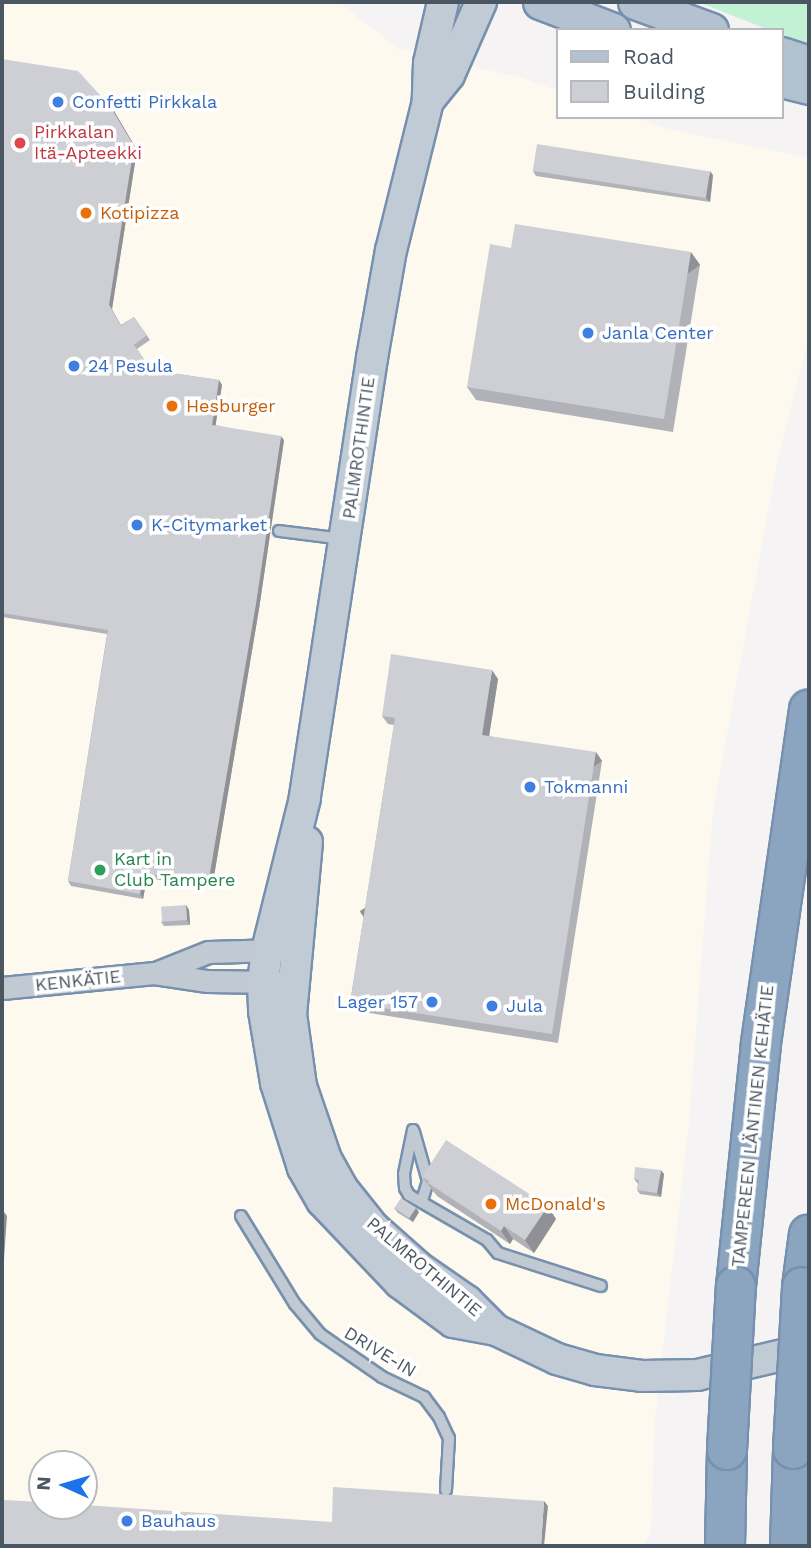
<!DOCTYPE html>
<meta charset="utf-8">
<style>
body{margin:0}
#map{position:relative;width:811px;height:1548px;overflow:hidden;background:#f5f3f3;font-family:"Work Sans",sans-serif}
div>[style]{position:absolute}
.commercial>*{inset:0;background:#fdf9ef}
.green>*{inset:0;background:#c3f1d5}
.roads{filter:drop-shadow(2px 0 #7690ad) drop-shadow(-2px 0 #7690ad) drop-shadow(0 2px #7690ad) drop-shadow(0 -2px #7690ad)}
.lane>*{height:10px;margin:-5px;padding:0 5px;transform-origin:5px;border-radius:5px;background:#c1cad2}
.street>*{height:21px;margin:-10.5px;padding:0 10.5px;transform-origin:10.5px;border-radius:10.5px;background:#c1cad2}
.secondary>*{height:30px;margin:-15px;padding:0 15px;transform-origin:15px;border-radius:15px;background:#c1cbd6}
.primary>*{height:33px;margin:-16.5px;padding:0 16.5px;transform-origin:16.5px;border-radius:16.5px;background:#b3c2d1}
.highway>*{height:38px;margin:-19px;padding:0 19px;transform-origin:19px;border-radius:19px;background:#8ba5c1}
.bridges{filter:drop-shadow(2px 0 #7690ad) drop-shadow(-2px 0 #7690ad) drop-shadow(0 2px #7690ad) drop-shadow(0 -2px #7690ad)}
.highway-bridge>*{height:38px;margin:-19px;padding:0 19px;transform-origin:19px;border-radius:19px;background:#8ba5c1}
.wall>*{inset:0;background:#b0b2b7}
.shaded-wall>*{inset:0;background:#909195;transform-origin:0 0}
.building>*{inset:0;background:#cdcfd5;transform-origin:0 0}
.dots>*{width:19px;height:19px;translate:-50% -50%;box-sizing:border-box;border:4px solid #fff;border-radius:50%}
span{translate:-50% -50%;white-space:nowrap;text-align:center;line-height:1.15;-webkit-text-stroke:7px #fff;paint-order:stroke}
.shop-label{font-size:18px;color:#366cbe}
.left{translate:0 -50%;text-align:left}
.right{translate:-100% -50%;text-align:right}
.health-label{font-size:18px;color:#be3a42}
.food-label{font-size:18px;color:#c56008}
.street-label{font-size:18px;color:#4a5661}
.leisure-label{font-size:18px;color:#27864d}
.frame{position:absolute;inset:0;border:4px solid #4a5661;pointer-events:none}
.legend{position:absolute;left:556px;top:28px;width:228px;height:91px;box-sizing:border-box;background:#fff;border:2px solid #b7bbc0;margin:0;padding:9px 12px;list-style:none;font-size:21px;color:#4a5661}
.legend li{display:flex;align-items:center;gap:14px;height:35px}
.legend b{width:35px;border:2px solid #b7bbc0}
.north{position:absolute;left:28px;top:1450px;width:70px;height:70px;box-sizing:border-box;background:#fff;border:2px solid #b7bbc0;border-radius:50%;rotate:274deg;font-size:19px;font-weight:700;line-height:28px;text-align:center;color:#4a5661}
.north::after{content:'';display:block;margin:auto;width:24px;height:32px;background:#1a73e8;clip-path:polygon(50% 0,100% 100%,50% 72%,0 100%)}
</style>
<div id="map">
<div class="commercial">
<i style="clip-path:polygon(evenodd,2px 2px,338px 2px,399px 49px,522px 78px,557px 90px,557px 117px,635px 117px,669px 129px,809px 158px,809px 336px,777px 463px,713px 811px,689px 1123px,655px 1419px,651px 1531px,643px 1546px,2px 1546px,2px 2px,42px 1464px,84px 1464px,84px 1506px,42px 1506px,42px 1464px)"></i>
</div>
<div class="green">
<i style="clip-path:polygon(698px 2px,809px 2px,809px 45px,781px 35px,781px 30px,769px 30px)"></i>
</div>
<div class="roads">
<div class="lane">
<i style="left:279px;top:531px;width:64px;rotate:7.1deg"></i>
<i style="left:413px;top:1130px;width:45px;rotate:101.6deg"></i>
<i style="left:404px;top:1174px;width:14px;rotate:86deg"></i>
<i style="left:405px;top:1188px;width:8px;rotate:60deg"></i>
<i style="left:409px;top:1195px;width:90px;rotate:30deg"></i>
<i style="left:487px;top:1240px;width:17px;rotate:50deg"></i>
<i style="left:498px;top:1253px;width:108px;rotate:17.8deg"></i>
<i style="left:414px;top:1132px;width:51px;rotate:74.1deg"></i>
<i style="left:428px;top:1181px;width:21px;rotate:107deg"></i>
<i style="left:241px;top:1216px;width:103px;rotate:58.5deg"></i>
<i style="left:295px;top:1304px;width:39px;rotate:50deg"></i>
<i style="left:320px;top:1334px;width:75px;rotate:34.7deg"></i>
<i style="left:382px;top:1377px;width:47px;rotate:25.5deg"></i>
<i style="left:424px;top:1397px;width:25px;rotate:53deg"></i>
<i style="left:439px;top:1417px;width:23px;rotate:65deg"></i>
<i style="left:449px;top:1438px;width:52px;rotate:93.3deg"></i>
</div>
<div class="street">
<i style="left:158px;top:972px;width:54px;rotate:-21.8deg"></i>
<i style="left:208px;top:952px;width:71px;rotate:-1.6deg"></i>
<i style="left:2px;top:988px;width:153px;rotate:-5.6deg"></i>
<i style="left:154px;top:973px;width:54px;rotate:8.6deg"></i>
<i style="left:207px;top:981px;width:69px;rotate:0.8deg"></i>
</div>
<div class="secondary">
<i style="left:443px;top:2px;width:63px;rotate:102.9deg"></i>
<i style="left:429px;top:63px;width:38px;rotate:92deg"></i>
<i style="left:428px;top:101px;width:154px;rotate:103.9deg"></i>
<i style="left:391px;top:250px;width:110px;rotate:100deg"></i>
<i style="left:372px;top:358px;width:445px;rotate:98.7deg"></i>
<i style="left:305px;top:798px;width:157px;rotate:104deg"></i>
<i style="left:267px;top:950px;width:31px;rotate:97deg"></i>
<i style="left:263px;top:981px;width:30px;rotate:88deg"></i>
<i style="left:264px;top:1011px;width:73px;rotate:80.5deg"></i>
<i style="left:276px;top:1083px;width:89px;rotate:72.4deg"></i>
<i style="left:303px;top:1168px;width:38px;rotate:60deg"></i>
<i style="left:322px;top:1201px;width:113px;rotate:46.4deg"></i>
<i style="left:400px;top:1283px;width:66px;rotate:36.3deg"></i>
<i style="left:453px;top:1322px;width:44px;rotate:10.5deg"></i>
<i style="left:496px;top:1330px;width:68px;rotate:25.4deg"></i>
<i style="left:557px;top:1359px;width:40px;rotate:16deg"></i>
<i style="left:595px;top:1370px;width:47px;rotate:7.3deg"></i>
<i style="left:642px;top:1376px;width:55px;rotate:-1deg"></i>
<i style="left:697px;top:1375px;width:115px;rotate:-13.1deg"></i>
<i style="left:428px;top:101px;width:33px;rotate:-51deg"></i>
<i style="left:449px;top:75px;width:80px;rotate:-66.3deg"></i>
<i style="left:307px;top:842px;width:173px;rotate:95.3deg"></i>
<i style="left:291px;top:1014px;width:73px;rotate:82.1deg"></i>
<i style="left:301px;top:1086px;width:77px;rotate:71.1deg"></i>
<i style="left:326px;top:1159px;width:33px;rotate:61deg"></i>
<i style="left:342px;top:1188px;width:50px;rotate:51.5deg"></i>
<i style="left:373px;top:1227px;width:60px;rotate:41.6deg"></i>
<i style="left:418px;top:1267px;width:60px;rotate:34.8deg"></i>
<i style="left:467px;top:1301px;width:41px;rotate:45deg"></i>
</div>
<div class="primary">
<i style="left:540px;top:2px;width:78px;rotate:21deg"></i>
<i style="left:635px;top:2px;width:81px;rotate:20.2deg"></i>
<i style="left:781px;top:54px;width:29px;rotate:18deg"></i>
<i style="left:781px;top:80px;width:29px;rotate:14deg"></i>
</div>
<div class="highway">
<i style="left:736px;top:1286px;width:244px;rotate:-84.1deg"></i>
<i style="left:761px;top:1043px;width:337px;rotate:-81.8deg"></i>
<i style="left:802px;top:1287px;width:53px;rotate:-82.5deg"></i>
<i style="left:725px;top:1546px;width:96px;rotate:-88.8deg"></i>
<i style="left:790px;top:1546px;width:97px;rotate:-88.2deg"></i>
</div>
</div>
<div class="bridges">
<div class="highway-bridge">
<i style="left:793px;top:1449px;width:162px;rotate:-86.8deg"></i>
<i style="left:727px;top:1450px;width:164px;rotate:-86.9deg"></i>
</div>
</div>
<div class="wall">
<i style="clip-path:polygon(2px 59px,114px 111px,137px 150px,112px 309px,121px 325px,134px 317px,150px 340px,137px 349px,151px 370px,219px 380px,222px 385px,215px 425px,284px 440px,259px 609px,212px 888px,147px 878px,143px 899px,71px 886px,68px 881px,107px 634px,2px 617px)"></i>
<i style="clip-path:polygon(533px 171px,713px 175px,710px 202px,536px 176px)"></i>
<i style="clip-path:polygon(700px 265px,673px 432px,476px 400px,467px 387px)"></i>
<i style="clip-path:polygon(498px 679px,489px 736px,602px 761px,558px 1043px,357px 1011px,350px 1003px,394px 725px,388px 724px,382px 716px)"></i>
<i style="clip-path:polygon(186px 905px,189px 910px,190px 925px,164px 926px,161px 922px)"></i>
<i style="clip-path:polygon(664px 1174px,661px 1197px,640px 1194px,637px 1190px,638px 1184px,634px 1179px)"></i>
<i style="clip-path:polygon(422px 1177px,556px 1219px,534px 1253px,513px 1239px,510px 1244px,437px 1196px)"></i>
<i style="clip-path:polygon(394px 1208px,416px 1208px,419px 1212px,413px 1222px,398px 1213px)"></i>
</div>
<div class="shaded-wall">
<i style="clip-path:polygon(114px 111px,137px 150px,112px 309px,109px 305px)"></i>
<i style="clip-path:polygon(710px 171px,713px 175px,710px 202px,706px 198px)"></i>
<i style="left:691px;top:252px;width:16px;height:169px;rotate:55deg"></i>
<i style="clip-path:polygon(219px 380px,222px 385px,215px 429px,212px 425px)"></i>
<i style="clip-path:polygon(281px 436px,284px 440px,259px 609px,212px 888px,208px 884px)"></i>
<i style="clip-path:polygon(492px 670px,498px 679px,488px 743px,482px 735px)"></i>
<i style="left:596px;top:752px;width:11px;height:285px;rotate:56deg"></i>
<i style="clip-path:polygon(144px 873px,147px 878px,143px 899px,140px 894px)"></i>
<i style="clip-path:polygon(186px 905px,189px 910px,190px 925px,187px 920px)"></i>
<i style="clip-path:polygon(661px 1170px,664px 1174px,661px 1197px,657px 1193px)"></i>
<i style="clip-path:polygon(548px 1206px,556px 1219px,534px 1253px,525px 1240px)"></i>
<i style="clip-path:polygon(416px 1208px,419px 1212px,413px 1222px,409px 1218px)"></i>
<i style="clip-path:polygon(4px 1212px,7px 1216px,2px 1287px,2px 1242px)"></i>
<i style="clip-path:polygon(504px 1226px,513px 1239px,510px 1244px,501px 1231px)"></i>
<i style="clip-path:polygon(544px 1501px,548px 1506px,544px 1546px,541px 1546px)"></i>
</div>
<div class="building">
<i style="clip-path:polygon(2px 59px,78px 71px,110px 106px,134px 146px,109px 305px,121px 326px,134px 317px,147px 335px,134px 345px,151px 370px,219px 380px,212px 425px,281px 436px,256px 604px,208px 884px,144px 873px,140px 894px,68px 881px,108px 630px,2px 613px)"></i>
<i style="left:537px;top:144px;width:175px;height:27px;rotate:9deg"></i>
<i style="clip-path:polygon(515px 224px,691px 252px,664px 419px,467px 387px,490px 244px,511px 248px)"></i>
<i style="clip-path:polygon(391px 654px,492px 670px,482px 735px,596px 752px,552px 1034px,350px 1003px,395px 718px,382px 716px)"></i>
<i style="left:186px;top:905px;width:15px;height:25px;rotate:86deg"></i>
<i style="clip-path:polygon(446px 1140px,548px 1206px,525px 1240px,504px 1226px,501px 1231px,428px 1183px,429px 1181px,422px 1177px)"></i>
<i style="clip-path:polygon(635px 1167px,661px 1170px,657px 1193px,637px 1190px,639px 1180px,634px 1179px)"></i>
<i style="left:401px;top:1198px;width:18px;height:12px;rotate:34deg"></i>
<i style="clip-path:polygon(2px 1212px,4px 1212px,2px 1242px)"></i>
<i style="clip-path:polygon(333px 1487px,544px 1501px,541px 1546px,2px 1546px,2px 1500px,42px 1502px,42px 1506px,84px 1506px,84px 1505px,332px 1522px)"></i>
</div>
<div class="dots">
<i style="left:58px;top:102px;background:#3f7fe0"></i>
<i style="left:20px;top:143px;background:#e0444e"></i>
<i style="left:86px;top:213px;background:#e8710a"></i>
<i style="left:588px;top:333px;background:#3f7fe0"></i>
<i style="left:74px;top:366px;background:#3f7fe0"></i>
<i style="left:172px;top:406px;background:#e8710a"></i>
<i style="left:137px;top:525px;background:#3f7fe0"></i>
<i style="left:530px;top:787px;background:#3f7fe0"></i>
<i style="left:100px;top:870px;background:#2e9e5b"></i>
<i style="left:432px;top:1002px;background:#3f7fe0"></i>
<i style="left:492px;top:1006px;background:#3f7fe0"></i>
<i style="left:491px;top:1204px;background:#e8710a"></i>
<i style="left:127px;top:1521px;background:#3f7fe0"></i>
</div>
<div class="shop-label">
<span class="left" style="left:72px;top:102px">Confetti Pirkkala</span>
<span class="left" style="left:602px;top:333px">Janla Center</span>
<span class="left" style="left:88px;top:366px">24 Pesula</span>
<span class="left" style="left:151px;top:525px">K-Citymarket</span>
<span class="left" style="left:544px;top:787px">Tokmanni</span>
<span class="right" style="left:418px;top:1002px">Lager 157</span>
<span class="left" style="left:506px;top:1006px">Jula</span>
<span class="left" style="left:141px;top:1521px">Bauhaus</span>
</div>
<div class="health-label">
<span class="left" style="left:34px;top:143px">Pirkkalan<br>Itä-Apteekki</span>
</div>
<div class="food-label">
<span class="left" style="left:100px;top:213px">Kotipizza</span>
<span class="left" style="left:186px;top:406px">Hesburger</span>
<span class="left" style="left:505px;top:1204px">McDonald's</span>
</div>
<div class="street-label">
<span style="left:359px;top:448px;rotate:-82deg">PALMROTHINTIE</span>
<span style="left:78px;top:981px;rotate:-6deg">KENKÄTIE</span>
<span style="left:753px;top:1126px;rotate:-84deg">TAMPEREEN LÄNTINEN KEHÄTIE</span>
<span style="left:424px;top:1267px;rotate:40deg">PALMROTHINTIE</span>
<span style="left:380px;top:1352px;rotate:31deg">DRIVE-IN</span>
</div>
<div class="leisure-label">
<span class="left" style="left:114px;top:870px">Kart in<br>Club Tampere</span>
</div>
<div class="frame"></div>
<ul class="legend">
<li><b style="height:9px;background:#b3c2d1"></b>Road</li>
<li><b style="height:19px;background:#cdcfd5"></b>Building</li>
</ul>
<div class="north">N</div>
</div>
